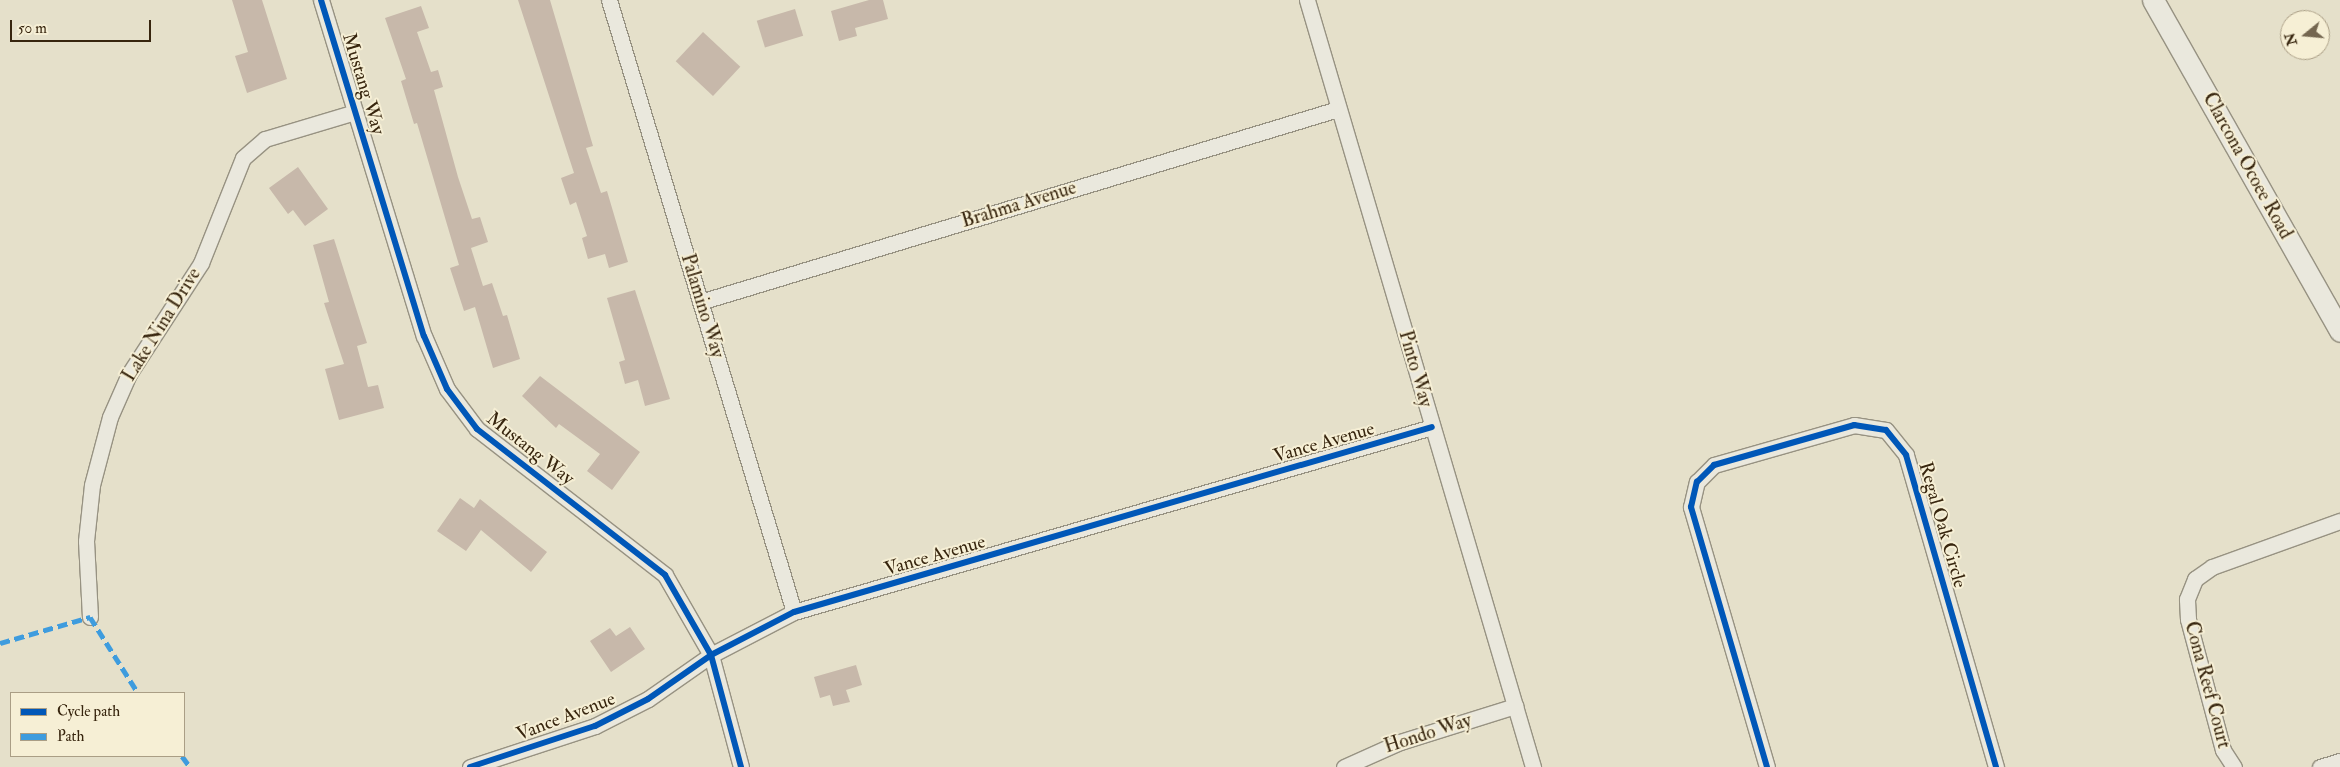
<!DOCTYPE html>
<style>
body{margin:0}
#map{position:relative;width:2340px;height:767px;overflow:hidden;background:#e5e0ca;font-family:"IM FELL Double Pica",serif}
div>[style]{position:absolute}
.building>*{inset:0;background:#c7b8aa;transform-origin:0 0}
.roads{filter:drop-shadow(1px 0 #979282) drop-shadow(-1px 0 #979282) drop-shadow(0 1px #979282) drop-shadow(0 -1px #979282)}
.street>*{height:15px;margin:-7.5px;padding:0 7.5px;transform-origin:7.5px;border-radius:7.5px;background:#eae8dd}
.secondary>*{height:21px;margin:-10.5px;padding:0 10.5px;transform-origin:10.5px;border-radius:10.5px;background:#eae8dd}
.quiet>*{height:5px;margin-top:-2.5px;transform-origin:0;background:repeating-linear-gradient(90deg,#3e9cde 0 10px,transparent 0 15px)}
.cycleway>*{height:6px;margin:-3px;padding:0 3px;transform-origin:3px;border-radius:3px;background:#0057b8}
span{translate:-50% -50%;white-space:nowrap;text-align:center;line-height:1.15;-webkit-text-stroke:4px #f6efd5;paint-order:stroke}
.street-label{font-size:19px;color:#37250e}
.legend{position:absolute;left:10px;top:692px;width:175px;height:65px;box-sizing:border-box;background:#f6efd5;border:1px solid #aa9e85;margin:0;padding:6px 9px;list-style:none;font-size:15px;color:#37250e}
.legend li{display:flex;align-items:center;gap:10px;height:25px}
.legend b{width:25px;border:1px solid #aa9e85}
.north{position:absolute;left:2280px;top:10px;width:50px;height:50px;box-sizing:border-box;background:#f6efd5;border:1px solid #aa9e85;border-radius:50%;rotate:253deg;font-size:14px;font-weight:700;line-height:20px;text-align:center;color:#37250e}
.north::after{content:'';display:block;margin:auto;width:18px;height:22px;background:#746650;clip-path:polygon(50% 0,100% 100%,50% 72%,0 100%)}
.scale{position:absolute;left:10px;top:20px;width:141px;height:22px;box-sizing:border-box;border:2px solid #37250e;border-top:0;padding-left:6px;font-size:15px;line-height:18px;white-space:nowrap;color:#37250e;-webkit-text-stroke:4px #f6efd5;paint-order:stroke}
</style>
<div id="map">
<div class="building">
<i style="clip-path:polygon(232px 0,262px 0,287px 79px,247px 93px,235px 56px,248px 52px)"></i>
<i style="clip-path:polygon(518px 0,550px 0,593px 146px,586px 148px,601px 193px,607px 191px,628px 262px,609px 268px,605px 254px,588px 259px,582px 238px,587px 236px,576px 202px,570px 205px,561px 178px,574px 173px)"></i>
<i style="clip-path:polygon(869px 0,883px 0,888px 19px,855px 28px,857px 36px,839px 41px,831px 11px)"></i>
<i style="clip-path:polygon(421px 6px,429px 28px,417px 32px,431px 72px,438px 70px,443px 87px,434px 90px,458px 177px,472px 219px,480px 217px,488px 242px,471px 248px,483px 286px,492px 283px,503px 316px,507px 315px,520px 359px,493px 368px,475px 307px,464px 311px,450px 268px,459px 265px,417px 123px,414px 124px,401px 81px,406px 79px,385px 18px)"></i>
<i style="left:795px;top:9px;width:28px;height:40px;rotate:73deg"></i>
<i style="left:703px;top:32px;width:51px;height:40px;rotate:43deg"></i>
<i style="clip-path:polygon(298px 167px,328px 209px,305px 226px,293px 210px,288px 214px,269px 188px)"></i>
<i style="clip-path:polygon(334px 239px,367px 343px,357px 346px,368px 387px,378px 385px,384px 408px,339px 420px,325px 369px,344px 364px,324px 303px,329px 302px,313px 245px)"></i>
<i style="clip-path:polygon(635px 290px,670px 399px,645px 406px,638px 380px,625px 384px,619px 362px,625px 360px,607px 298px)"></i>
<i style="clip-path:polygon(540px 376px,640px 452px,612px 490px,587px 471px,600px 454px,559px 424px,556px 428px,522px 396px)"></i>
<i style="clip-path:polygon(460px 498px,474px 508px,480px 499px,547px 552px,531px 572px,481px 530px,466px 551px,437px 531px)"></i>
<i style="clip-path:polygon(630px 627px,645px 649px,611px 672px,590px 641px,610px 628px,616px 636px)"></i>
<i style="clip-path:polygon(856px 665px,862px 685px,846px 690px,850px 702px,833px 706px,830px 695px,820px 698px,814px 677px)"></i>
</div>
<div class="roads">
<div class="street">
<i style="left:321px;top:0;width:351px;rotate:73deg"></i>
<i style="left:424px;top:336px;width:58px;rotate:66.5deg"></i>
<i style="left:447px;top:389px;width:50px;rotate:53.1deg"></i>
<i style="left:477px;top:429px;width:238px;rotate:37.8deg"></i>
<i style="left:665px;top:575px;width:92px;rotate:60.1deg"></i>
<i style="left:711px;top:655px;width:116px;rotate:75deg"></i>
<i style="left:609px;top:0;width:639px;rotate:73.18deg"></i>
<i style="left:1307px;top:0;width:800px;rotate:73.58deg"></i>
<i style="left:700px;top:302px;width:667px;rotate:-16.83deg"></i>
<i style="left:90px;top:617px;width:76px;rotate:-93deg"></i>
<i style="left:86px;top:541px;width:56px;rotate:-83.9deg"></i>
<i style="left:92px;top:485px;width:70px;rotate:-75.2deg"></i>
<i style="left:110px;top:417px;width:47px;rotate:-66.2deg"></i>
<i style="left:129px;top:374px;width:132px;rotate:-57deg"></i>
<i style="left:201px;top:263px;width:113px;rotate:-68.2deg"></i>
<i style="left:243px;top:158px;width:29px;rotate:-41deg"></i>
<i style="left:265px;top:139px;width:94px;rotate:-16.7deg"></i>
<i style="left:470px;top:767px;width:132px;rotate:-18.2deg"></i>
<i style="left:595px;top:726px;width:59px;rotate:-27deg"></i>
<i style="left:648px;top:699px;width:77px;rotate:-34.9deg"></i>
<i style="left:711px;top:655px;width:93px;rotate:-27.4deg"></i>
<i style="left:794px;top:612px;width:664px;rotate:-16.17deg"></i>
<i style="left:1344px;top:767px;width:61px;rotate:-24.1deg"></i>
<i style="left:1400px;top:742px;width:121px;rotate:-17.4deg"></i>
<i style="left:1767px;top:767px;width:271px;rotate:-106.3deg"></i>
<i style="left:1691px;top:507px;width:26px;rotate:-77deg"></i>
<i style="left:1697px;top:482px;width:24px;rotate:-45deg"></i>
<i style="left:1714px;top:465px;width:146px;rotate:-15.9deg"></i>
<i style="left:1854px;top:425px;width:32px;rotate:9deg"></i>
<i style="left:1886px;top:430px;width:32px;rotate:51deg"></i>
<i style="left:1906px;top:455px;width:325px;rotate:73.9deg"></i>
<i style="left:2234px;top:767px;width:20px;rotate:-123deg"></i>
<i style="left:2223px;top:750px;width:136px;rotate:-105deg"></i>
<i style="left:2188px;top:619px;width:20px;rotate:-93deg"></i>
<i style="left:2187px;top:599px;width:22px;rotate:-68deg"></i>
<i style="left:2195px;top:579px;width:21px;rotate:-35deg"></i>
<i style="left:2212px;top:567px;width:136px;rotate:-19.8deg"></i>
<i style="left:2320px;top:767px;width:21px;rotate:-17deg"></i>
</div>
<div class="secondary">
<i style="left:2153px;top:0;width:380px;rotate:60.5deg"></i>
</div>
</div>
<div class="quiet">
<i style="left:0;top:643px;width:94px;rotate:-16.1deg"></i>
<i style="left:90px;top:617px;width:90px;rotate:57.7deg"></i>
<i style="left:182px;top:756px;width:14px;rotate:54deg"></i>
</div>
<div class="cycleway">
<i style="left:321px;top:0;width:351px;rotate:73deg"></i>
<i style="left:424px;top:336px;width:58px;rotate:66.5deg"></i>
<i style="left:447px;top:389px;width:50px;rotate:53.1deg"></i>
<i style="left:477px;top:429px;width:238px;rotate:37.8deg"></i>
<i style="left:665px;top:575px;width:92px;rotate:60.1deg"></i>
<i style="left:711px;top:655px;width:116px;rotate:75deg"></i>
<i style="left:470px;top:767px;width:132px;rotate:-18.2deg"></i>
<i style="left:595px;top:726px;width:59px;rotate:-27deg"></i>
<i style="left:648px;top:699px;width:77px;rotate:-34.9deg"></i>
<i style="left:711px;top:655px;width:93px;rotate:-27.4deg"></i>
<i style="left:794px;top:612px;width:664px;rotate:-16.17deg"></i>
<i style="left:1767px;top:767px;width:271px;rotate:-106.3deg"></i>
<i style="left:1691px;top:507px;width:26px;rotate:-77deg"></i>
<i style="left:1697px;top:482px;width:24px;rotate:-45deg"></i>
<i style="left:1714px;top:465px;width:146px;rotate:-15.9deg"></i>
<i style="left:1854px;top:425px;width:32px;rotate:9deg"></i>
<i style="left:1886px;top:430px;width:32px;rotate:51deg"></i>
<i style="left:1906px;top:455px;width:325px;rotate:73.9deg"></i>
</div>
<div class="street-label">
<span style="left:363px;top:84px;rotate:73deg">Mustang Way</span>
<span style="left:2247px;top:166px;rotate:61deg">Clarcona Ocoee Road</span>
<span style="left:1019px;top:205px;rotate:-17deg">Brahma Avenue</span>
<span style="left:702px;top:306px;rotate:73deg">Palamino Way</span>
<span style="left:162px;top:325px;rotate:-58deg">Lake Nina Drive</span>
<span style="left:1415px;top:369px;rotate:74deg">Pinto Way</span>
<span style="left:1324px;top:443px;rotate:-16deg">Vance Avenue</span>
<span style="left:530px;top:449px;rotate:38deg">Mustang Way</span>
<span style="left:1942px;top:525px;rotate:74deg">Regal Oak Circle</span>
<span style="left:935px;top:556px;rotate:-16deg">Vance Avenue</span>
<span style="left:2207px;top:685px;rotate:75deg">Cona Reef Court</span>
<span style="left:566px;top:717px;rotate:-21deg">Vance Avenue</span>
<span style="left:1428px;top:734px;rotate:-18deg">Hondo Way</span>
</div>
<ul class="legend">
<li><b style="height:6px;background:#0057b8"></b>Cycle path</li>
<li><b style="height:6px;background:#3e9cde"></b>Path</li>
</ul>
<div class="north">N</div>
<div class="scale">50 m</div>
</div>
